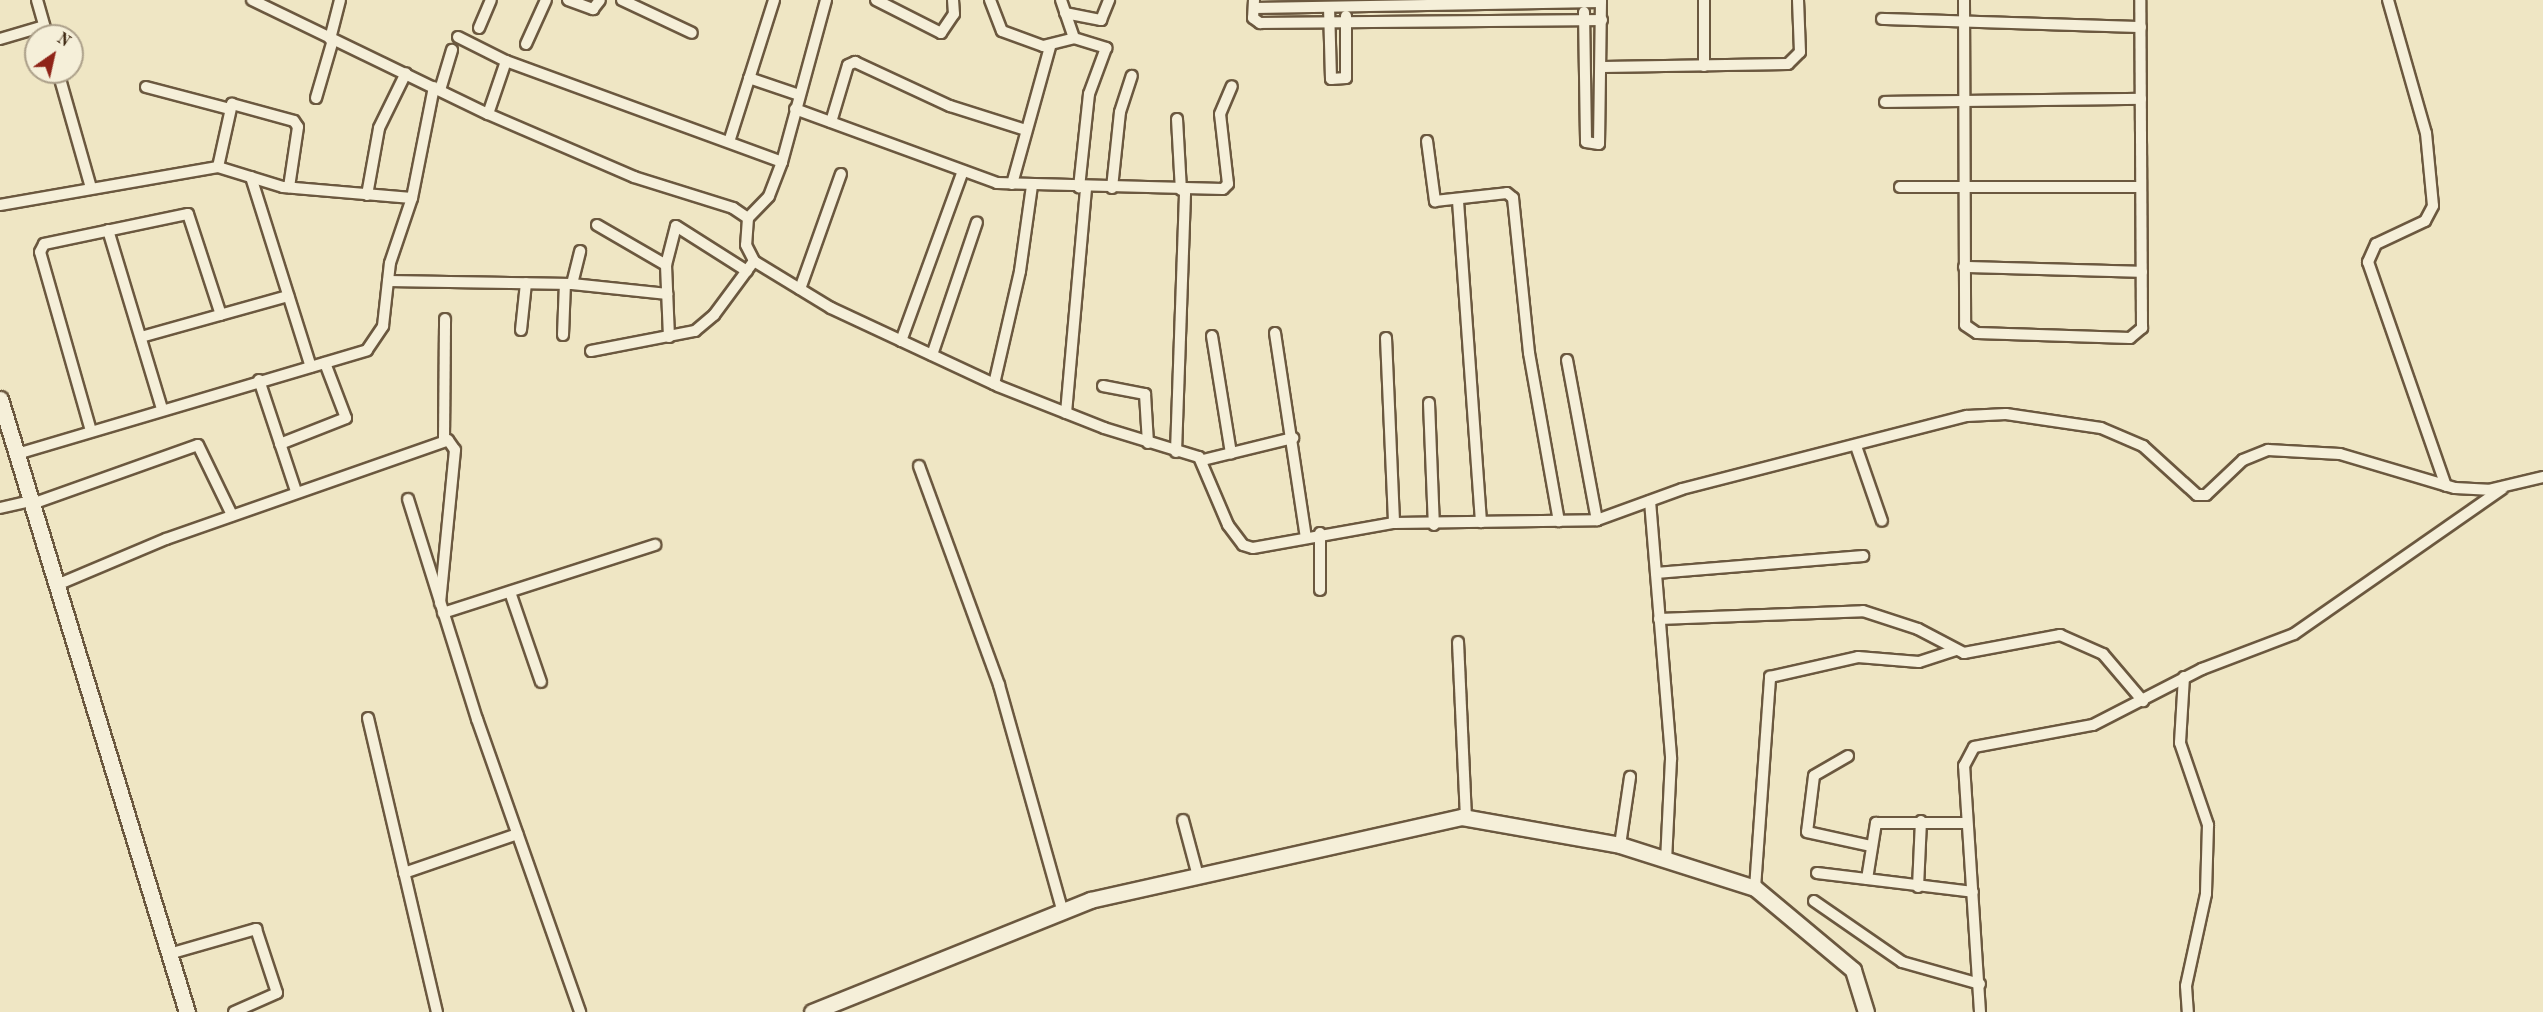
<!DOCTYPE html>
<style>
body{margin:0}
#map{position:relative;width:2543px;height:1012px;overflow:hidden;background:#efe6c4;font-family:"Old Standard TT",serif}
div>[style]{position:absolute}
.roads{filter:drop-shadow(2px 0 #6b583f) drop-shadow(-2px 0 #6b583f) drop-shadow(0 2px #6b583f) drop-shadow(0 -2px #6b583f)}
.street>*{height:10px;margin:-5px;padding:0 5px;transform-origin:5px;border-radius:5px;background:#f5efd9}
.secondary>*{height:15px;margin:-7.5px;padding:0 7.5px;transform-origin:7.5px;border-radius:7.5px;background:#f5efd9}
span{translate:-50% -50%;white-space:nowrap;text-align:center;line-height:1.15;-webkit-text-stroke:6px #f5efd9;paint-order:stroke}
.north{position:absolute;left:24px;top:24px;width:60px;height:60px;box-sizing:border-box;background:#f5efd9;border:2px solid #aca08a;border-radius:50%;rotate:34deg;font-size:16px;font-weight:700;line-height:24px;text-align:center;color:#3f2913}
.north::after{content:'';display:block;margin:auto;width:21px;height:27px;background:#8f2418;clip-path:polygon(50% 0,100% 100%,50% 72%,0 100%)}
</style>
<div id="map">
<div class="roads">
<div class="street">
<i style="left:37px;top:0;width:37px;rotate:74deg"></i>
<i style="left:252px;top:0;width:262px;rotate:25.8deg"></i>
<i style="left:488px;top:114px;width:159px;rotate:23.3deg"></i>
<i style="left:634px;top:177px;width:104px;rotate:17.4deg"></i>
<i style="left:733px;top:208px;width:18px;rotate:34deg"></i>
<i style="left:748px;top:218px;width:27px;rotate:94deg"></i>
<i style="left:746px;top:245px;width:18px;rotate:63deg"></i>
<i style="left:754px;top:261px;width:90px;rotate:31.4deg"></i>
<i style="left:831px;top:308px;width:184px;rotate:25deg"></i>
<i style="left:998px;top:386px;width:114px;rotate:21.6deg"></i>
<i style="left:1104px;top:428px;width:99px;rotate:17deg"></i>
<i style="left:1199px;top:457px;width:74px;rotate:66.9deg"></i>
<i style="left:1228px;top:525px;width:25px;rotate:53deg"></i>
<i style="left:1243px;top:545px;width:10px;rotate:17deg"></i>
<i style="left:1253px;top:548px;width:143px;rotate:-10.1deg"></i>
<i style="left:1394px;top:523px;width:203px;rotate:-0.8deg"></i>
<i style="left:1597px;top:520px;width:90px;rotate:-20deg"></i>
<i style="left:1682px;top:489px;width:294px;rotate:-14.4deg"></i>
<i style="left:1967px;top:416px;width:39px;rotate:-3deg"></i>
<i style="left:2006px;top:414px;width:96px;rotate:8.4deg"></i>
<i style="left:2101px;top:428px;width:46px;rotate:23.2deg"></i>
<i style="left:2143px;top:446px;width:73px;rotate:42.2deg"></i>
<i style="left:2197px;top:495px;width:9px"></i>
<i style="left:2206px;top:495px;width:51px;rotate:-43.4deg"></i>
<i style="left:2243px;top:460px;width:27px;rotate:-22deg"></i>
<i style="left:2268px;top:450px;width:72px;rotate:3.2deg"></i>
<i style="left:2340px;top:454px;width:120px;rotate:16.5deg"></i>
<i style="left:2455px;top:488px;width:33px;rotate:3deg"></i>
<i style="left:2488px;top:490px;width:57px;rotate:-13.3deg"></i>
<i style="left:568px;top:0;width:27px;rotate:20deg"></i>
<i style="left:593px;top:9px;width:11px;rotate:-52deg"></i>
<i style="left:622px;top:0;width:77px;rotate:25.2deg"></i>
<i style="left:876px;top:0;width:73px;rotate:26.9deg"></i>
<i style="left:941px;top:33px;width:23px;rotate:-56deg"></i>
<i style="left:954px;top:14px;width:14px;rotate:-94deg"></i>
<i style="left:990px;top:0;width:33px;rotate:69deg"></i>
<i style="left:1002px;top:31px;width:44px;rotate:20.1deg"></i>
<i style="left:1043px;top:46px;width:32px;rotate:-14deg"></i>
<i style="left:1074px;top:38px;width:34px;rotate:17deg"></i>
<i style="left:1106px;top:48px;width:49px;rotate:110.3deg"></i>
<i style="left:1089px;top:94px;width:94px;rotate:96.1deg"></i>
<i style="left:1061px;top:0;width:40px;rotate:71.1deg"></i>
<i style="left:1254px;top:0;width:18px;rotate:93deg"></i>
<i style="left:1253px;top:18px;width:9px;rotate:36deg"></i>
<i style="left:1260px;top:23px;width:342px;rotate:-0.5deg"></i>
<i style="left:1964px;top:0;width:325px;rotate:89.8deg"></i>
<i style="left:1965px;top:325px;width:14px;rotate:34deg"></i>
<i style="left:1977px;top:333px;width:153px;rotate:1.9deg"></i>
<i style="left:2130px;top:338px;width:16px;rotate:-40deg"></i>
<i style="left:2142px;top:328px;width:328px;rotate:-90.3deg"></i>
<i style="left:2388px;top:0;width:138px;rotate:74.1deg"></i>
<i style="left:2426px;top:133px;width:73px;rotate:84.5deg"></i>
<i style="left:2433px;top:206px;width:17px;rotate:118deg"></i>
<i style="left:2425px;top:221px;width:54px;rotate:154.9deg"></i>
<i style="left:2376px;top:244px;width:20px;rotate:114deg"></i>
<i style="left:2368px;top:262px;width:237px;rotate:70.8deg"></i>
<i style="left:1329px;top:7px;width:72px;rotate:88.4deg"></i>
<i style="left:1331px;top:79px;width:15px;rotate:-4deg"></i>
<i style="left:1346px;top:78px;width:62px;rotate:-90deg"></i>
<i style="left:1255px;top:8px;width:346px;rotate:-1deg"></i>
<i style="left:1584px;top:12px;width:130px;rotate:89.1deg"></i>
<i style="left:1586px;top:142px;width:13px;rotate:9deg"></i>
<i style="left:1599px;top:144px;width:144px;rotate:-89.2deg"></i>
<i style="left:1065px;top:13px;width:37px;rotate:11deg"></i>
<i style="left:1101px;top:20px;width:22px;rotate:-68deg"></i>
<i style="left:1882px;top:19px;width:259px;rotate:1.8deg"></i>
<i style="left:479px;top:28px;width:30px;rotate:-67deg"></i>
<i style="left:458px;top:37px;width:54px;rotate:26.6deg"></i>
<i style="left:506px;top:61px;width:294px;rotate:20.1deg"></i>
<i style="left:0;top:39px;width:46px;rotate:-16.5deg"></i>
<i style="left:330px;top:39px;width:40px;rotate:-75.6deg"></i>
<i style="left:526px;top:44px;width:48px;rotate:-65.6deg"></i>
<i style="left:1704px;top:66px;width:66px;rotate:-90deg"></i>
<i style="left:1603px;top:67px;width:185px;rotate:-0.9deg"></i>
<i style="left:1788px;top:64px;width:17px;rotate:-45deg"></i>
<i style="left:1800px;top:52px;width:52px;rotate:-92.2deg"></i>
<i style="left:58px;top:72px;width:121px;rotate:74.1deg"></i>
<i style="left:749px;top:78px;width:53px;rotate:18.8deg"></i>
<i style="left:146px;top:87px;width:87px;rotate:14.7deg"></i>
<i style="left:440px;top:90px;width:42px;rotate:-73.3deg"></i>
<i style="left:316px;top:98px;width:60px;rotate:-73.7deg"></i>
<i style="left:1885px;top:102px;width:256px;rotate:-0.7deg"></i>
<i style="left:795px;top:109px;width:215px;rotate:20.1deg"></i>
<i style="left:997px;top:183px;width:226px;rotate:1.5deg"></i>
<i style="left:1223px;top:189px;width:7px;rotate:-45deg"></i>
<i style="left:1228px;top:184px;width:70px;rotate:-96.5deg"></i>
<i style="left:1220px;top:114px;width:30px;rotate:-67deg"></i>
<i style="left:488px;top:114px;width:56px;rotate:-71.2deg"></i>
<i style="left:1177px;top:119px;width:71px;rotate:86.8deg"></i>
<i style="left:831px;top:122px;width:59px;rotate:-73.4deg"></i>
<i style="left:848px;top:65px;width:8px;rotate:-23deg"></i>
<i style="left:855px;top:62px;width:105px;rotate:24.9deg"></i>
<i style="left:950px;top:106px;width:77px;rotate:17.5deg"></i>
<i style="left:1427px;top:141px;width:61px;rotate:82.4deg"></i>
<i style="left:1435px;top:201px;width:72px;rotate:-6.3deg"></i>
<i style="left:1507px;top:193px;width:8px;rotate:40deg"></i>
<i style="left:1513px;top:198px;width:156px;rotate:84.1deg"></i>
<i style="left:1529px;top:353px;width:171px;rotate:79.9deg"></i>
<i style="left:729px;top:142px;width:149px;rotate:-72.4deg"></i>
<i style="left:218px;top:167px;width:65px;rotate:-77.5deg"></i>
<i style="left:232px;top:104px;width:64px;rotate:15.3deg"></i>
<i style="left:294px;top:121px;width:7px;rotate:56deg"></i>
<i style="left:298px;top:127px;width:61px;rotate:98.5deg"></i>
<i style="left:251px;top:177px;width:199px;rotate:72.5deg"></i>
<i style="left:1012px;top:184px;width:142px;rotate:-74.5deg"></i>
<i style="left:1900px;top:187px;width:240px"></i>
<i style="left:1112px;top:188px;width:76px;rotate:-84deg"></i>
<i style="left:1120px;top:112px;width:38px;rotate:-72deg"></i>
<i style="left:367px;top:195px;width:68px;rotate:-79.8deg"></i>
<i style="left:379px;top:128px;width:61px;rotate:-63.9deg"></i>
<i style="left:1458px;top:201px;width:322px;rotate:85.9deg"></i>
<i style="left:0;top:205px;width:221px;rotate:-9.9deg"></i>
<i style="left:218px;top:167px;width:68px;rotate:17.1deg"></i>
<i style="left:283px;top:187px;width:129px;rotate:4.9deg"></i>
<i style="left:412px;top:198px;width:113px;rotate:-78.8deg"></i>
<i style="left:748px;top:218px;width:30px;rotate:-46deg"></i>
<i style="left:769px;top:196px;width:36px;rotate:-69deg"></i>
<i style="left:782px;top:162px;width:168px;rotate:-74.8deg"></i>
<i style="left:597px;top:225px;width:80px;rotate:30.1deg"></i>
<i style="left:108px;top:230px;width:187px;rotate:73.2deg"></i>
<i style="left:1964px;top:267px;width:178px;rotate:1.6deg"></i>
<i style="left:388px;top:281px;width:184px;rotate:0.9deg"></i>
<i style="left:572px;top:284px;width:96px;rotate:6deg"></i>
<i style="left:572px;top:284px;width:34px;rotate:-76deg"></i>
<i style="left:800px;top:289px;width:122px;rotate:-70.4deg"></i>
<i style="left:521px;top:330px;width:47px;rotate:-83.9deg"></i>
<i style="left:1275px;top:333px;width:206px;rotate:81.4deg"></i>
<i style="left:563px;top:335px;width:51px;rotate:-87.8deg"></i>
<i style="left:1212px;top:336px;width:119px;rotate:80.8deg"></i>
<i style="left:141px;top:337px;width:153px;rotate:-15.6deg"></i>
<i style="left:669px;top:337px;width:72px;rotate:-92.4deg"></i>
<i style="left:666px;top:265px;width:40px;rotate:-75.6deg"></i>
<i style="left:676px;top:226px;width:84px;rotate:32.4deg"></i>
<i style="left:1386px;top:338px;width:185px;rotate:87.5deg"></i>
<i style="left:901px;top:341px;width:181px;rotate:-70deg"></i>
<i style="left:591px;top:351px;width:106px;rotate:-10.9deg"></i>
<i style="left:695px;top:331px;width:25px;rotate:-40deg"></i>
<i style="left:714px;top:315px;width:67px;rotate:-53.5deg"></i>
<i style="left:932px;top:355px;width:140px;rotate:-71.3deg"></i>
<i style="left:1567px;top:360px;width:163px;rotate:79.4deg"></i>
<i style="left:259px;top:380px;width:117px;rotate:71.6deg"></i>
<i style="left:994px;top:384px;width:116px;rotate:-77deg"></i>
<i style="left:1020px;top:271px;width:86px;rotate:-82deg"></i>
<i style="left:1103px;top:386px;width:43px;rotate:10.8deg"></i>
<i style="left:1145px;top:394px;width:49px;rotate:86.5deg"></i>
<i style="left:1429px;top:403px;width:122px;rotate:87.7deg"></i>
<i style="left:1066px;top:413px;width:227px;rotate:-84.9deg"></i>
<i style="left:91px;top:431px;width:186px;rotate:-105.9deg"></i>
<i style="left:40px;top:252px;width:9px;rotate:-63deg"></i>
<i style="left:44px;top:244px;width:147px;rotate:-11.8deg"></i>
<i style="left:188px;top:214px;width:106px;rotate:71.9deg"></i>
<i style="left:444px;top:440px;width:121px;rotate:-89.5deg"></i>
<i style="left:280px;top:444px;width:71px;rotate:-21.5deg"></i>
<i style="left:346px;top:418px;width:59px;rotate:-110.9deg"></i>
<i style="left:1856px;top:446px;width:79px;rotate:70.9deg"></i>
<i style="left:1176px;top:452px;width:262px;rotate:-88deg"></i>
<i style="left:17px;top:454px;width:365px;rotate:-16.5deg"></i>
<i style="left:367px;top:350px;width:29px;rotate:-56deg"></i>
<i style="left:383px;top:326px;width:63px;rotate:-83.7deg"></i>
<i style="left:390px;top:263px;width:69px;rotate:-71.3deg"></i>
<i style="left:1203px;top:460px;width:93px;rotate:-13.7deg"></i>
<i style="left:919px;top:466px;width:233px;rotate:69.9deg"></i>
<i style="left:999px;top:685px;width:237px;rotate:74.3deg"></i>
<i style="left:408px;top:499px;width:231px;rotate:72.6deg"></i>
<i style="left:477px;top:719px;width:311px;rotate:70.6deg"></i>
<i style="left:1650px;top:501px;width:259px;rotate:85.3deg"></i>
<i style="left:1671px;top:759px;width:101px;rotate:92.8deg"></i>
<i style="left:32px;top:504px;width:176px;rotate:-19.6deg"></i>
<i style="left:198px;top:445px;width:78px;rotate:64.1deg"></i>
<i style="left:0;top:508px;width:32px;rotate:-13deg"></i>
<i style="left:1656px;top:573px;width:208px;rotate:-4.7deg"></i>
<i style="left:57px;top:585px;width:118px;rotate:-22.9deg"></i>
<i style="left:166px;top:539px;width:299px;rotate:-19.3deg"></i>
<i style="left:448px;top:440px;width:12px;rotate:55deg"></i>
<i style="left:455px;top:450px;width:154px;rotate:95.6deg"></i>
<i style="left:1320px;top:590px;width:57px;rotate:-90deg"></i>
<i style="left:510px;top:592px;width:95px;rotate:71deg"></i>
<i style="left:443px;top:613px;width:223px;rotate:-17.8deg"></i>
<i style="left:1659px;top:619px;width:204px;rotate:-2.2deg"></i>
<i style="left:1863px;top:611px;width:58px;rotate:18.1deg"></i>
<i style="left:1918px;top:629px;width:52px;rotate:27.6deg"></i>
<i style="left:1964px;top:653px;width:98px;rotate:-10.6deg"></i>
<i style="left:2060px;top:635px;width:47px;rotate:23.8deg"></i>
<i style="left:2103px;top:654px;width:62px;rotate:49.6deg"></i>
<i style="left:1458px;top:642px;width:176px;rotate:87.4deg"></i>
<i style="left:2184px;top:677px;width:66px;rotate:93.5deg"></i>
<i style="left:2180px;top:743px;width:87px;rotate:71.1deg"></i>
<i style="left:2208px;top:825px;width:69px;rotate:91.7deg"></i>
<i style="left:2206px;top:894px;width:94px;rotate:102.3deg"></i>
<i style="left:2186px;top:986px;width:26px;rotate:86deg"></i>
<i style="left:368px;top:718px;width:302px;rotate:76.8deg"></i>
<i style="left:1848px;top:756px;width:39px;rotate:150deg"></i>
<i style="left:1814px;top:776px;width:56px;rotate:97.1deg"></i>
<i style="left:1807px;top:832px;width:66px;rotate:12.3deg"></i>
<i style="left:1183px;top:820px;width:58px;rotate:75deg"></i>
<i style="left:1620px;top:845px;width:69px;rotate:-81.6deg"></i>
<i style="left:404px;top:873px;width:120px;rotate:-19deg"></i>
<i style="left:1817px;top:873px;width:157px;rotate:6.9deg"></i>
<i style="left:1867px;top:879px;width:57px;rotate:-80.9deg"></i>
<i style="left:1876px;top:823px;width:90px"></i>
<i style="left:1918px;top:887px;width:66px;rotate:-87.4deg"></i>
<i style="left:1755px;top:888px;width:212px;rotate:-85.9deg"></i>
<i style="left:1770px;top:677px;width:90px;rotate:-12.8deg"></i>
<i style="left:1858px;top:657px;width:61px;rotate:4.7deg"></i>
<i style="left:1919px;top:662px;width:38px;rotate:-18deg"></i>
<i style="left:1814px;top:901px;width:107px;rotate:34.7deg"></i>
<i style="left:1902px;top:962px;width:81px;rotate:15.8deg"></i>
<i style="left:169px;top:954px;width:91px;rotate:-16deg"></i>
<i style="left:256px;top:929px;width:67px;rotate:71.8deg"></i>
<i style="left:277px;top:993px;width:47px;rotate:156.2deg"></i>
<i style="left:1980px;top:1012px;width:247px;rotate:-93.7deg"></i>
<i style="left:1964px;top:766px;width:21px;rotate:-62deg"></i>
<i style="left:1974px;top:747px;width:121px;rotate:-10.5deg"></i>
<i style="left:2093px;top:725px;width:123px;rotate:-27.2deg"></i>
<i style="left:2202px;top:669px;width:98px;rotate:-20.8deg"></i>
<i style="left:2294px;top:634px;width:254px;rotate:-34.9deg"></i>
</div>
<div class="secondary">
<i style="left:0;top:399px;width:641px;rotate:73.04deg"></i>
<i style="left:812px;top:1012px;width:300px;rotate:-21.9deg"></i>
<i style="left:1090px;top:900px;width:381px;rotate:-12.6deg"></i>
<i style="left:1462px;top:817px;width:160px;rotate:10deg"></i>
<i style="left:1620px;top:845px;width:142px;rotate:17.7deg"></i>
<i style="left:1755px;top:888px;width:128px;rotate:39.9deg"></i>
<i style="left:1853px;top:970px;width:44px;rotate:72.8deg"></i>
</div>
</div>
<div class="north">N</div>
</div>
